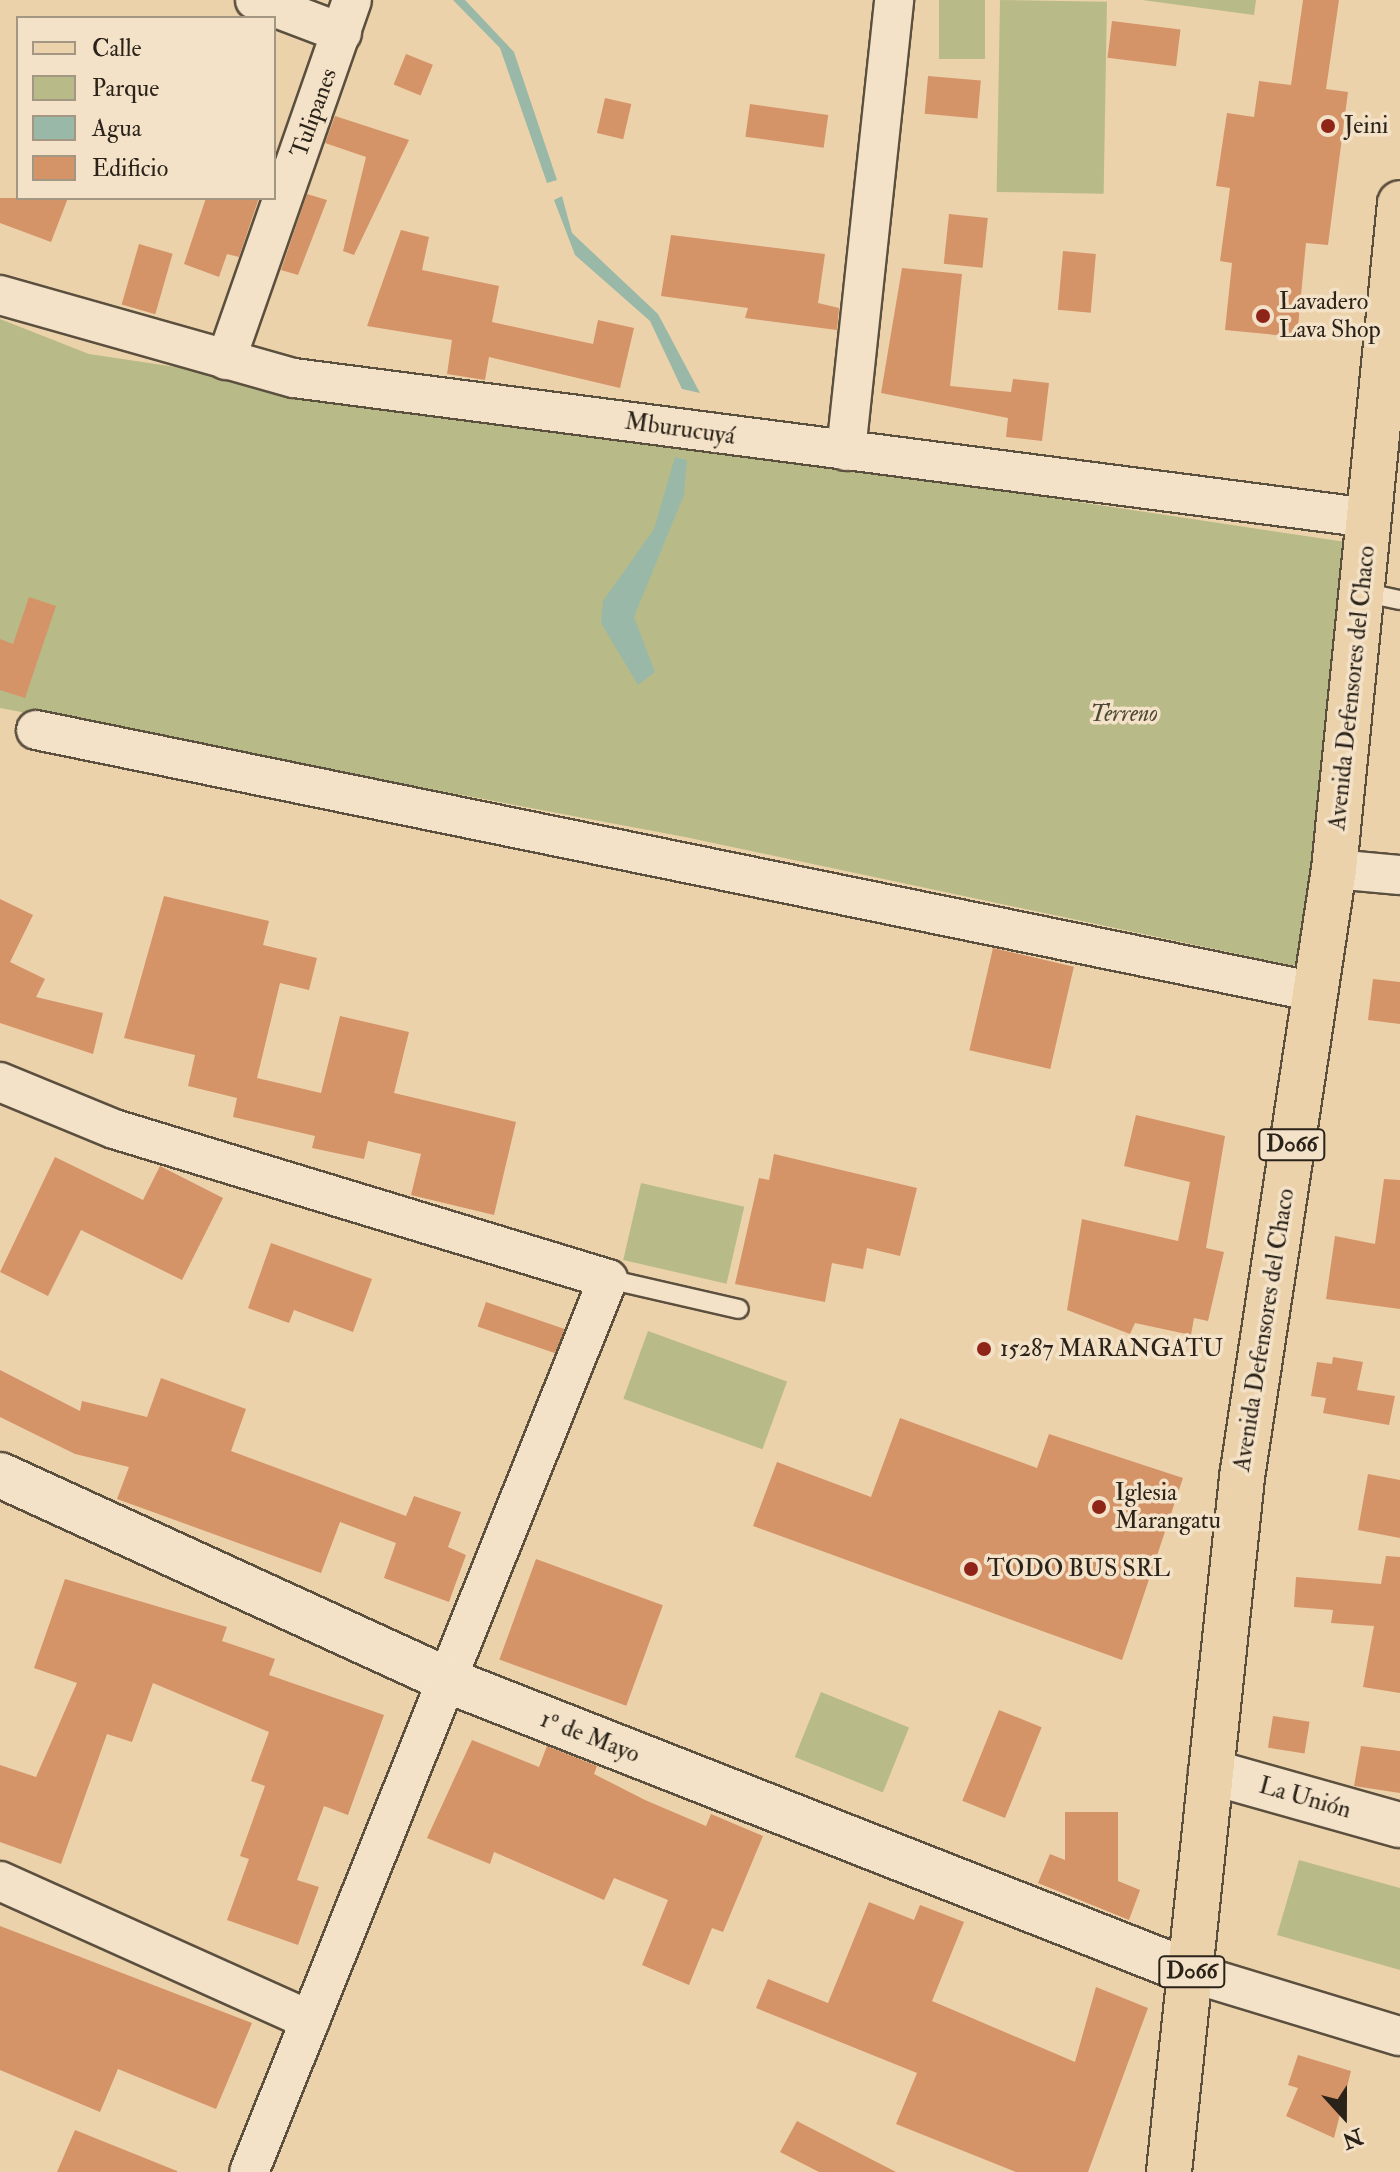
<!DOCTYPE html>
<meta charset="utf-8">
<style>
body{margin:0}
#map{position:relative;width:1400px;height:2172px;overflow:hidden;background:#ecd2ab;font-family:"IM FELL Double Pica",serif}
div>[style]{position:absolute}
.green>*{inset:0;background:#b8bb88;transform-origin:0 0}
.water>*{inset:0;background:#99b8a8}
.building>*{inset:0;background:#d59368;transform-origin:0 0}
.roads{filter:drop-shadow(2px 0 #5b4f3e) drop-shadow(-2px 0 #5b4f3e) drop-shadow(0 2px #5b4f3e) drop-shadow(0 -2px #5b4f3e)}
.service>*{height:18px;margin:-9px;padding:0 9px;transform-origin:9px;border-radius:9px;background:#f3e2c8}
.minor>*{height:38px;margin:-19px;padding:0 19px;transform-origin:19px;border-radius:19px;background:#f3e2c8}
.tertiary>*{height:44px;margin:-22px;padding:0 22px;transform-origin:22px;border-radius:22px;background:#f3e2c8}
.primary>*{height:44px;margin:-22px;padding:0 22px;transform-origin:22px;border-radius:22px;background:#ecd2ab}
.dots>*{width:22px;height:22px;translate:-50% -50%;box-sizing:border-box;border:4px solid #f3e2c8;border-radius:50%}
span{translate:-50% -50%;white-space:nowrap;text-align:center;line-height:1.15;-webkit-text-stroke:7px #f3e2c8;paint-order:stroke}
.shield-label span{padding:2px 6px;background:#f3e2c8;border:2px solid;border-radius:6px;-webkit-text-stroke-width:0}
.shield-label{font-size:22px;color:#2b2319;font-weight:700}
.street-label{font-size:24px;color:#2b2319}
.poi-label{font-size:24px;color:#2b2319}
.left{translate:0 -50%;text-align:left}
.park-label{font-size:24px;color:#4e4935;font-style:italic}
.legend{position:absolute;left:16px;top:16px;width:260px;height:184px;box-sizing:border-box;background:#f3e2c8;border:2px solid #a39682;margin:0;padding:10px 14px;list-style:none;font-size:24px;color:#2b2319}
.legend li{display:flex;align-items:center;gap:16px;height:40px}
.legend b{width:40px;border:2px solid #a39682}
.north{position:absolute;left:1304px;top:2076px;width:80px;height:80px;-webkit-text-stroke:6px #f3e2c8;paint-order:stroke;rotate:159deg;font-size:22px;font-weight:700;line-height:32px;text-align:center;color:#2b2319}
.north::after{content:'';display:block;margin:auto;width:28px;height:36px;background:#2b2319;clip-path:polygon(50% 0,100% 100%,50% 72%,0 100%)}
</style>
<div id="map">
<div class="green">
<i style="left:939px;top:0;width:46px;height:59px"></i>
<i style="left:1000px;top:0;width:107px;height:192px;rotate:1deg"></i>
<i style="clip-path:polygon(1142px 0,1256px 0,1254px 15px)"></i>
<i style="clip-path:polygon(0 319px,89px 354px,1346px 542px,1320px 964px,1290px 965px,685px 837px,0 708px)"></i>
<i style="left:641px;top:1183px;width:106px;height:79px;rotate:13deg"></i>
<i style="left:648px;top:1331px;width:148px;height:72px;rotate:20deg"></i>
<i style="left:821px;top:1692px;width:95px;height:70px;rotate:22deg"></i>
<i style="clip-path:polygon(1299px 1860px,1400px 1888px,1400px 1970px,1277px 1935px)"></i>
</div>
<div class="water">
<i style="clip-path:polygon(453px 0,465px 0,514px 52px,557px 180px,547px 183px,500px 48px)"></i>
<i style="clip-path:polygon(562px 196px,572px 233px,658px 314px,700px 393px,682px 389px,650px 321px,575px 255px,554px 200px)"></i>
<i style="clip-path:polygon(675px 457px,687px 460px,684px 495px,634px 617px,655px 672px,638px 685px,601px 623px,603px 601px,654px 529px)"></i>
</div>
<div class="building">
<i style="clip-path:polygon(1303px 0,1339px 0,1326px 89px,1348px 92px,1328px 245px,1306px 243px,1297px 337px,1225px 330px,1232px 263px,1220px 261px,1230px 188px,1216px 186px,1227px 113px,1254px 117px,1259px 81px,1291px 85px)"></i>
<i style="left:1112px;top:21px;width:69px;height:37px;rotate:7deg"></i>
<i style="left:406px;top:54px;width:29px;height:33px;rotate:22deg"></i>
<i style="left:928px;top:76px;width:53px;height:38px;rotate:5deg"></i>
<i style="left:605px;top:98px;width:27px;height:36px;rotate:13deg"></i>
<i style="left:750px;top:104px;width:79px;height:33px;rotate:8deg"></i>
<i style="clip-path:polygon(335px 116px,409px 140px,354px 255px,343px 251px,366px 157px,325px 143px)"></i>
<i style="clip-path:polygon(307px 194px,327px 200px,298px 275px,281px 270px)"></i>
<i style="clip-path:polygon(0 198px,68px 198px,51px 242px,0 223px)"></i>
<i style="clip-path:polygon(206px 198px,259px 198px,239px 257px,227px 254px,219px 277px,184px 264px)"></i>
<i style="left:949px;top:214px;width:39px;height:50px;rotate:6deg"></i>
<i style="clip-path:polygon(401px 230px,429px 237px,422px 270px,499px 286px,492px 322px,593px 344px,598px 320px,634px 328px,620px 388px,489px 357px,485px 380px,447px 374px,452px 340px,367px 326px)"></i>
<i style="clip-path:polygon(671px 235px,825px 254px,818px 303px,839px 308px,837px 330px,745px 318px,748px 308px,661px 296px)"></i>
<i style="left:139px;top:244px;width:35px;height:63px;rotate:16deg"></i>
<i style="left:1063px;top:251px;width:33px;height:59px;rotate:5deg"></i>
<i style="clip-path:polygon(902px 268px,962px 274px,950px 386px,1011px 392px,1013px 379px,1049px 383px,1042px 441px,1006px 437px,1008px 418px,881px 393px)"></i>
<i style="clip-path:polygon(29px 597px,56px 606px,25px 698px,0 690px,0 639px,13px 644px)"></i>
<i style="clip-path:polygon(164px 896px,269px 921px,263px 945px,317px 958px,309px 990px,280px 983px,257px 1078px,321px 1093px,340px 1016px,409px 1032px,394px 1093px,516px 1122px,494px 1215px,411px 1195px,421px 1154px,368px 1141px,364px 1159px,312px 1148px,315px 1136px,233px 1117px,237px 1098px,188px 1086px,195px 1055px,124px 1038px)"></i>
<i style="clip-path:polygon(0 899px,33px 915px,10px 962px,45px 979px,36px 997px,103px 1013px,93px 1054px,0 1023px)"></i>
<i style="left:993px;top:948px;width:83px;height:105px;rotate:13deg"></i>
<i style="clip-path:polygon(1373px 979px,1400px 982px,1400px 1024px,1368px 1020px)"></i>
<i style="clip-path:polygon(1136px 1115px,1225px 1136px,1206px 1248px,1224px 1252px,1208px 1321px,1194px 1318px,1191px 1335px,1135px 1323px,1130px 1334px,1067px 1310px,1082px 1219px,1178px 1241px,1190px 1182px,1124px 1166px)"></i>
<i style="clip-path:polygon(774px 1154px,917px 1188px,900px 1256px,867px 1248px,863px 1269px,832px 1263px,825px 1302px,735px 1284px,759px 1178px,769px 1180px)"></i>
<i style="clip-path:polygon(55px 1157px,143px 1200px,160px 1166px,223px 1198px,182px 1280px,81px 1230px,48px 1296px,0 1272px)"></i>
<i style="clip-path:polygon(1384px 1179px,1400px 1180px,1400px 1309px,1326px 1299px,1335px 1236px,1375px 1244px)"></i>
<i style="clip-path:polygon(271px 1243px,372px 1279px,353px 1332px,294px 1310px,289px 1323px,248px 1308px)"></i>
<i style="left:486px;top:1302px;width:83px;height:26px;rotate:19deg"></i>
<i style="clip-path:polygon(1333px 1357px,1363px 1362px,1357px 1390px,1395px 1396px,1389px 1425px,1323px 1413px,1326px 1398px,1311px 1396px,1317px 1362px,1332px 1364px)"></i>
<i style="clip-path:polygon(0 1370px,80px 1411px,82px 1401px,147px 1417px,161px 1378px,246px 1409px,231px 1451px,406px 1516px,414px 1496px,461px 1512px,448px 1547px,466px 1555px,449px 1602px,384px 1578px,396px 1543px,340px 1522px,321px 1573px,117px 1499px,129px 1467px,75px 1454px,0 1417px)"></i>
<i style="clip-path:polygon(900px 1418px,1037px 1468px,1049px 1434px,1183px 1478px,1122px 1660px,753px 1526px,777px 1462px,871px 1497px)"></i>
<i style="clip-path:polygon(1368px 1474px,1400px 1480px,1400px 1538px,1358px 1530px)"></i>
<i style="clip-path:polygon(1386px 1556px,1400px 1557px,1400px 1693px,1363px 1687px,1374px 1626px,1331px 1623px,1333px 1610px,1294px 1607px,1296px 1577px,1381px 1584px)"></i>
<i style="left:536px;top:1559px;width:135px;height:107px;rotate:20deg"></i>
<i style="clip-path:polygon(65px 1579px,227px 1627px,222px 1641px,275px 1659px,269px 1675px,384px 1715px,348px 1815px,324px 1806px,297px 1880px,319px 1887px,298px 1945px,227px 1920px,249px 1859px,240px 1856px,265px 1786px,251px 1781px,269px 1732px,153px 1683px,132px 1742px,107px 1734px,61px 1864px,0 1842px,0 1765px,36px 1777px,77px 1683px,34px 1668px)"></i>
<i style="left:999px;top:1710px;width:46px;height:98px;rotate:22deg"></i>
<i style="left:1273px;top:1716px;width:37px;height:32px;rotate:9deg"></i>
<i style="clip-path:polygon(472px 1740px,539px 1767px,547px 1746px,597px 1766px,594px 1774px,645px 1800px,706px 1826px,711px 1814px,763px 1836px,723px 1932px,712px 1928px,689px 1985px,642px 1965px,668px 1900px,614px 1878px,604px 1900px,494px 1852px,490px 1864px,427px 1838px)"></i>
<i style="clip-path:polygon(1361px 1746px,1400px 1751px,1400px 1793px,1354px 1786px)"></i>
<i style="clip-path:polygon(1065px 1812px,1118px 1812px,1118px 1881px,1140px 1890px,1129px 1920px,1038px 1883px,1050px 1854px,1065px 1860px)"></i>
<i style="clip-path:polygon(869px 1902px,914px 1920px,920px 1905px,964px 1922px,932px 2001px,1075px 2062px,1096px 1987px,1148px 2008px,1088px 2172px,1016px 2172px,896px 2124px,917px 2073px,756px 2008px,768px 1979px,828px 2003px)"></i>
<i style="clip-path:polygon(0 1926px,252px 2023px,216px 2109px,118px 2069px,100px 2112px,0 2070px)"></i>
<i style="clip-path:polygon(1298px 2055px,1351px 2071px,1334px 2138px,1286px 2116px,1298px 2088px,1288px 2085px)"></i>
<i style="clip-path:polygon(797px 2121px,896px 2172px,819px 2172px,780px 2152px)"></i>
<i style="clip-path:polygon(75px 2130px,177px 2171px,177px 2172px,57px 2172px)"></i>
</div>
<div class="roads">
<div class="service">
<i style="left:1362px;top:592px;width:39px;rotate:12deg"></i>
<i style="left:608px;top:1279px;width:134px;rotate:12.9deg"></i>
</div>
<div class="minor">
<i style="left:255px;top:0;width:93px;rotate:20.8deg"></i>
<i style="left:0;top:295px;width:305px;rotate:15.8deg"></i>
<i style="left:294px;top:378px;width:1084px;rotate:7.42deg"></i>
<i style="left:226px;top:360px;width:381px;rotate:-70.7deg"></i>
<i style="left:846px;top:451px;width:454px;rotate:-83.9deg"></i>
<i style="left:36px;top:730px;width:1307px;rotate:11.57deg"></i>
<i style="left:1334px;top:869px;width:66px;rotate:5.2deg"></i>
<i style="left:0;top:1082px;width:123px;rotate:22.4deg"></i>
<i style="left:114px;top:1129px;width:516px;rotate:16.89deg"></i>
<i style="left:608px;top:1279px;width:962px;rotate:111.9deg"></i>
<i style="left:0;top:1881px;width:340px;rotate:24.2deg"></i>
<i style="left:1192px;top:1973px;width:217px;rotate:16.9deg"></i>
</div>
<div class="tertiary">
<i style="left:0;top:1475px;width:494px;rotate:24.6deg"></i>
<i style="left:449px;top:1681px;width:798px;rotate:21.45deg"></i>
<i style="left:1211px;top:1772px;width:196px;rotate:15.7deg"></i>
</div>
<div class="primary">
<i style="left:1169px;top:2172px;width:699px;rotate:-84deg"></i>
<i style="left:1242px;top:1477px;width:615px;rotate:-81.4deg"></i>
<i style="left:1334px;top:869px;width:669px;rotate:-84.34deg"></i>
</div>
</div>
<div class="dots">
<i style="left:1328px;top:126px;background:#8f2418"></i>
<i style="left:1263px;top:316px;background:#8f2418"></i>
<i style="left:984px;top:1349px;background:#8f2418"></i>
<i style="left:1099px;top:1507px;background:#8f2418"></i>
<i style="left:971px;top:1569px;background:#8f2418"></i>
</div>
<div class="shield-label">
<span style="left:1292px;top:1145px">D066</span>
<span style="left:1192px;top:1972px">D066</span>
</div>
<div class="street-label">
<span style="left:314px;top:113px;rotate:-70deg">Tulipanes</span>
<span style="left:680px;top:429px;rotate:8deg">Mburucuyá</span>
<span style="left:1352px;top:688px;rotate:-84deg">Avenida Defensores del Chaco</span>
<span style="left:1264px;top:1330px;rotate:-81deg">Avenida Defensores del Chaco</span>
<span style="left:590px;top:1737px;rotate:21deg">1º de Mayo</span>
<span style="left:1305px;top:1798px;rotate:16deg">La Unión</span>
</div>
<div class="poi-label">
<span class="left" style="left:1344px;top:126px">Jeini</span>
<span class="left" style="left:1279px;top:316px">Lavadero<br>Lava Shop</span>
<span class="left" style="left:1000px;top:1349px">15287 MARANGATU</span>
<span class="left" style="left:1115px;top:1507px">Iglesia<br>Marangatu</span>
<span class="left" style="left:987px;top:1569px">TODO BUS SRL</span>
</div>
<div class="park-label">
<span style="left:1124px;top:714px">Terreno</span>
</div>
<ul class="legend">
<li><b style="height:10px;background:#ecd2ab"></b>Calle</li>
<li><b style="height:22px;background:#b8bb88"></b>Parque</li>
<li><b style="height:22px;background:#99b8a8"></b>Agua</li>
<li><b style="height:22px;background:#d59368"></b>Edificio</li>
</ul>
<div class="north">N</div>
</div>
